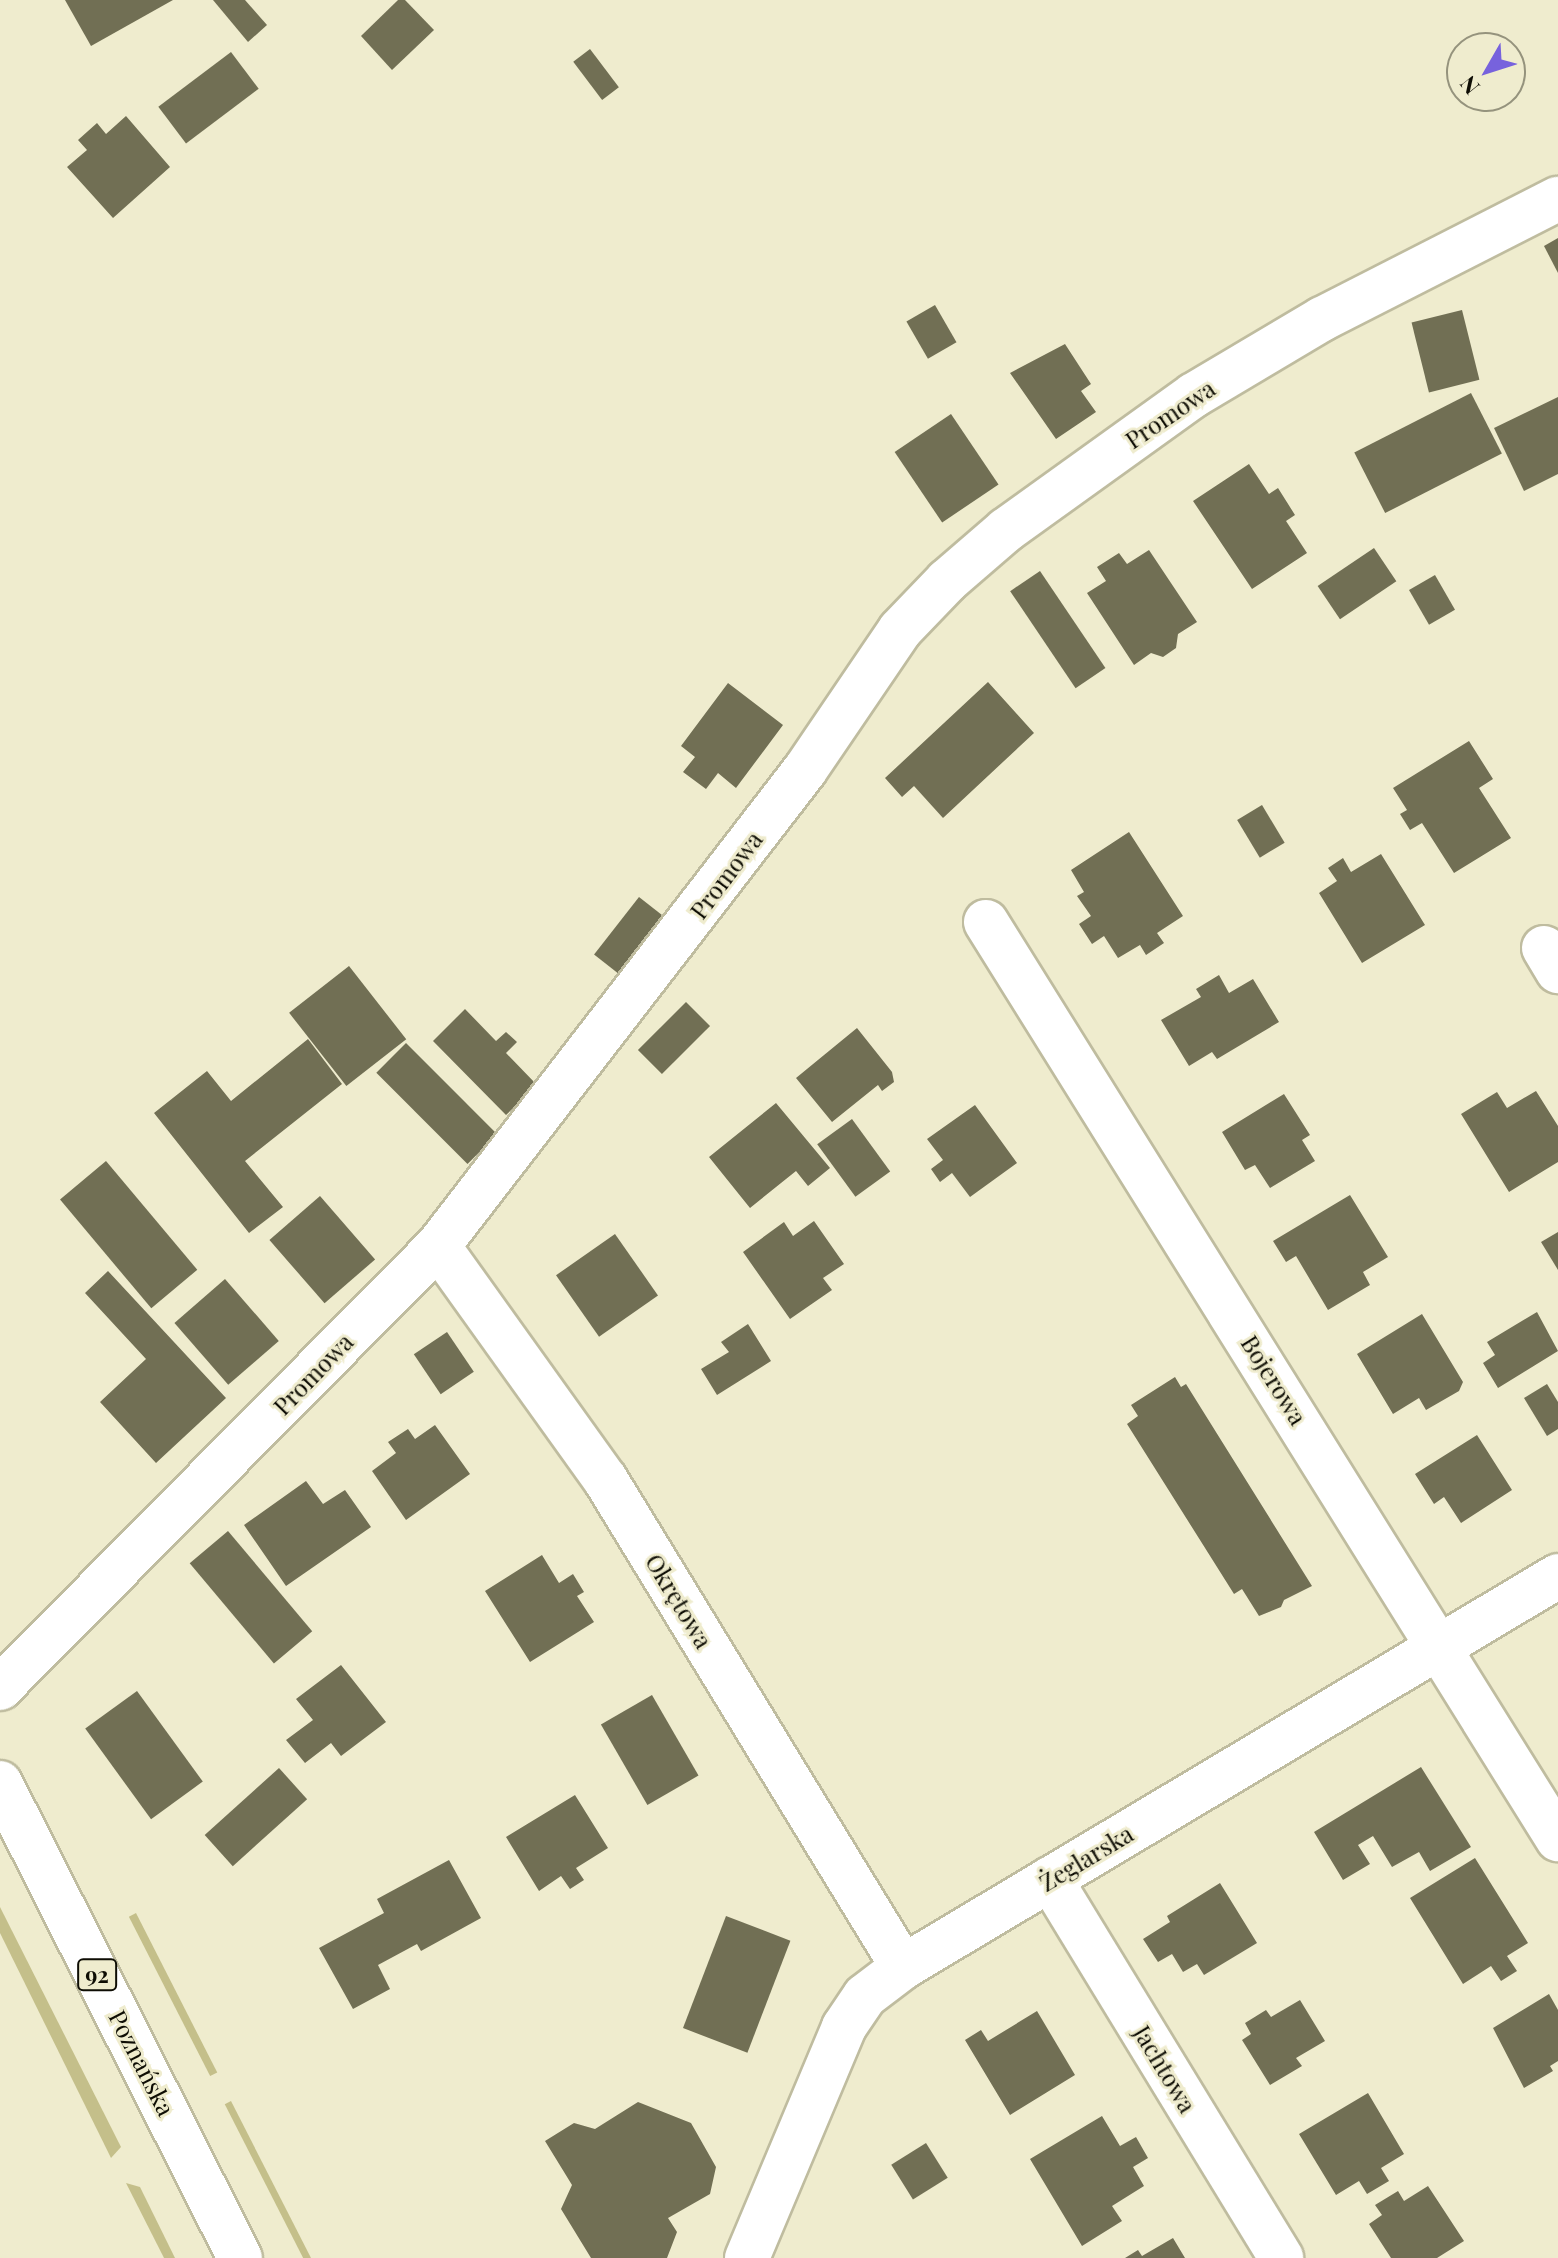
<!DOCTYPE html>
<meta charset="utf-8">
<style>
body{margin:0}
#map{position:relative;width:1558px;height:2258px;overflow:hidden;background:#efecce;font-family:"Playfair Display",serif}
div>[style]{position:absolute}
.green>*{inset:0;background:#c4bf8a;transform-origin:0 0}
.building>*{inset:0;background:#716f54;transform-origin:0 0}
.roads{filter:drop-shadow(2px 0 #bfbc9f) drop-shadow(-2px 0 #bfbc9f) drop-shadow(0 2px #bfbc9f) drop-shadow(0 -2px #bfbc9f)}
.minor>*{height:44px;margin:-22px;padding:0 22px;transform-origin:22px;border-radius:22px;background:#fff}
.major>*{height:44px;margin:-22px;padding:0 22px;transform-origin:22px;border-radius:22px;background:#fff}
span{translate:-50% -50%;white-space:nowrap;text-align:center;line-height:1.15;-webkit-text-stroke:6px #efecce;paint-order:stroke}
.shield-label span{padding:2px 6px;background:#efecce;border:2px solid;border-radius:6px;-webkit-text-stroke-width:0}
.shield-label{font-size:22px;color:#0e0d04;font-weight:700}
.street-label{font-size:24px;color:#0e0d04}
.north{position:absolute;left:1446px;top:32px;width:80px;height:80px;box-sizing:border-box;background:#efecce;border:2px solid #95937d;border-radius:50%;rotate:231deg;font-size:22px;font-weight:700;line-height:32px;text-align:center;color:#0e0d04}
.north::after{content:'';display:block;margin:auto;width:28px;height:36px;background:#7762dd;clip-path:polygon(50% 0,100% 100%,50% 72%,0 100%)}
</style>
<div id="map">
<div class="green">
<i style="clip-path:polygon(0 1907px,121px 2147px,111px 2158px,0 1933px)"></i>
<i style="left:136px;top:1913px;width:179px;height:8px;rotate:63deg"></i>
<i style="left:231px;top:2101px;width:176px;height:7px;rotate:63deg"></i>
<i style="clip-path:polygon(126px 2183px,140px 2187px,175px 2258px,164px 2258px)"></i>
</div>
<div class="building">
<i style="clip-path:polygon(65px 0,173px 0,91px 46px)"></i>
<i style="clip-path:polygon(213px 0,245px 0,267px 25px,248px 42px)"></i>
<i style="clip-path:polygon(398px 0,405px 0,434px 30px,392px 70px,361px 36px)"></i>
<i style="left:590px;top:49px;width:48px;height:21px;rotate:53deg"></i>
<i style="left:231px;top:52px;width:46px;height:91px;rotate:53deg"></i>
<i style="clip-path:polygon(126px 116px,170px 167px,113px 218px,67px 167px,87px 150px,78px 140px,97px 123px,106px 134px)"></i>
<i style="clip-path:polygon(1558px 238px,1558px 273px,1544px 246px)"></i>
<i style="left:935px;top:305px;width:43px;height:33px;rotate:60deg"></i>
<i style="left:1462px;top:310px;width:72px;height:52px;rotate:76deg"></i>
<i style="clip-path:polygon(1065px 344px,1091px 384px,1081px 391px,1096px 412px,1056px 439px,1010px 373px)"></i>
<i style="left:1471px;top:393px;width:68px;height:131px;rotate:63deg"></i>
<i style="clip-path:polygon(1558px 397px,1558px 474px,1524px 491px,1494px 428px)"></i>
<i style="left:951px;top:414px;width:85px;height:68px;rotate:56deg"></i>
<i style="clip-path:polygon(1249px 464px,1269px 494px,1278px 488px,1295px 515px,1286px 521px,1307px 553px,1252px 589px,1193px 501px)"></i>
<i style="left:1374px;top:548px;width:40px;height:68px;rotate:56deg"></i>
<i style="clip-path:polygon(1149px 550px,1197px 622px,1178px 634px,1176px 648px,1163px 657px,1151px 653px,1134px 665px,1087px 593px,1106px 581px,1097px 567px,1119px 553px,1127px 564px)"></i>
<i style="left:1040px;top:571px;width:117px;height:36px;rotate:56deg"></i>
<i style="left:1435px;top:575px;width:40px;height:30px;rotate:60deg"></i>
<i style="clip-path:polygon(988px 682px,1034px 733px,943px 818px,914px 786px,902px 797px,885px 778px)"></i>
<i style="clip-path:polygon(728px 683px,783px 725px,736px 788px,718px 773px,706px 789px,683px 772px,695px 757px,681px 746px)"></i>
<i style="clip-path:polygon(1469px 741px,1493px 779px,1479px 788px,1511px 838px,1454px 873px,1422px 823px,1410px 830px,1400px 814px,1407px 810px,1393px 788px)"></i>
<i style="left:1262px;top:805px;width:44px;height:29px;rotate:59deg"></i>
<i style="clip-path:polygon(1129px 832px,1183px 916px,1157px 933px,1164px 943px,1146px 955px,1140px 945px,1118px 958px,1104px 936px,1092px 944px,1079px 924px,1091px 916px,1077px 896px,1084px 892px,1071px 870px)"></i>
<i style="clip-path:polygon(1381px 854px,1425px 925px,1362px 963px,1319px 893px,1337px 881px,1328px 868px,1343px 858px,1351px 872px)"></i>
<i style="left:639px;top:897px;width:36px;height:73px;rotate:38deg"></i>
<i style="left:349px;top:966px;width:93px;height:76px;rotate:52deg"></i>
<i style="clip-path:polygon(1219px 975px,1229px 993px,1253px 979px,1279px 1022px,1217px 1059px,1212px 1052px,1189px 1066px,1161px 1020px,1201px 997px,1196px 989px)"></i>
<i style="left:686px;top:1002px;width:34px;height:68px;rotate:45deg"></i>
<i style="clip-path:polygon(465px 1009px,496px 1041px,506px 1032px,517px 1042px,506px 1053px,537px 1085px,506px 1115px,433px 1041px)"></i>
<i style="clip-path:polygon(857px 1028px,892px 1072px,894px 1082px,882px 1091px,878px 1085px,832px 1122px,796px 1078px)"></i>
<i style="clip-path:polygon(308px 1039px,342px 1084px,245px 1161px,283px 1207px,249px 1233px,154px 1113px,207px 1071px,231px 1101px)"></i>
<i style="left:406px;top:1043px;width:129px;height:42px;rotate:45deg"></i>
<i style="clip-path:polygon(1536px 1091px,1558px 1126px,1558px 1162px,1509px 1192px,1461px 1114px,1497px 1092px,1507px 1108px)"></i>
<i style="clip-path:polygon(1284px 1094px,1310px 1135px,1302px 1140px,1315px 1161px,1270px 1188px,1255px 1165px,1245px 1170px,1222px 1132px)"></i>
<i style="clip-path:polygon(776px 1103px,830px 1168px,808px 1186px,796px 1171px,750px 1208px,709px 1157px)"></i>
<i style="clip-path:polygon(975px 1105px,1017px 1163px,970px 1197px,952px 1173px,940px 1182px,931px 1169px,943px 1160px,927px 1139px)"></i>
<i style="left:852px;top:1119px;width:65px;height:43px;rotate:54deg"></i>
<i style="left:106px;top:1161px;width:142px;height:60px;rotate:50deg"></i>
<i style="clip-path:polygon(1350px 1195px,1388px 1257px,1363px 1272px,1370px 1285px,1328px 1310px,1296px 1256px,1286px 1262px,1273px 1241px)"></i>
<i style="left:320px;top:1196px;width:84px;height:67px;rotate:49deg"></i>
<i style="clip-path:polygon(814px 1221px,844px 1264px,823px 1278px,832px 1290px,790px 1319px,743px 1252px,784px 1222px,793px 1236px)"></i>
<i style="clip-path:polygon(1558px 1232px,1558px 1270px,1541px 1242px)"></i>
<i style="left:615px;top:1234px;width:75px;height:72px;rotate:55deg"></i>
<i style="clip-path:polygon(108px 1271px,226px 1398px,156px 1463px,100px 1402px,146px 1359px,85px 1293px)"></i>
<i style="left:225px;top:1279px;width:82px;height:67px;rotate:49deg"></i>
<i style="clip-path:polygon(1537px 1312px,1558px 1351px,1498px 1388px,1483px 1363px,1495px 1355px,1487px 1342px)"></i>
<i style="clip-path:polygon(1422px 1314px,1463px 1382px,1459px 1391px,1426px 1410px,1419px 1398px,1393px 1414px,1357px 1354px)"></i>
<i style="clip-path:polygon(748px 1324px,771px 1361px,717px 1395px,701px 1369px,729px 1352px,721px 1342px)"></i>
<i style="left:447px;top:1332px;width:48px;height:40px;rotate:56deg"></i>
<i style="clip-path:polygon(1175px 1377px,1181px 1387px,1186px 1384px,1312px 1586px,1284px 1600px,1281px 1607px,1259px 1616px,1242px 1589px,1234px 1594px,1127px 1424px,1138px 1416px,1131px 1405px)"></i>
<i style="clip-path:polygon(1547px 1384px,1558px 1402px,1558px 1429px,1547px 1436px,1524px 1398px)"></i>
<i style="clip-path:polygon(435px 1425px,470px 1474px,406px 1520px,372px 1471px,396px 1453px,388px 1442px,408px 1429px,415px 1439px)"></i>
<i style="clip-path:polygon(1477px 1435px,1512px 1490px,1461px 1523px,1444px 1497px,1434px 1504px,1415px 1474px)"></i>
<i style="clip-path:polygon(306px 1481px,323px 1504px,345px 1490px,371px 1527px,286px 1586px,244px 1525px)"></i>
<i style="left:228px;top:1531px;width:131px;height:50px;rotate:50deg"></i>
<i style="clip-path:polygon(542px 1555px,559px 1583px,573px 1574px,584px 1592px,577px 1596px,594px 1622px,530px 1662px,485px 1591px)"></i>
<i style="clip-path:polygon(341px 1665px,386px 1722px,341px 1756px,331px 1743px,305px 1763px,286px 1740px,313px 1720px,296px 1699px)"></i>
<i style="left:137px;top:1691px;width:112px;height:64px;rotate:54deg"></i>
<i style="left:652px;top:1695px;width:93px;height:59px;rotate:60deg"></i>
<i style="clip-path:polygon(1421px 1767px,1471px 1847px,1430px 1871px,1419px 1852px,1392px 1867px,1373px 1836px,1358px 1845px,1370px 1864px,1343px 1880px,1314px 1832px)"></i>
<i style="left:279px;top:1768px;width:42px;height:100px;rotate:48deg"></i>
<i style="clip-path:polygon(575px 1795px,608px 1848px,576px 1868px,584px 1880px,570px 1889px,561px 1876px,539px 1891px,506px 1837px)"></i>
<i style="clip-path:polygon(1475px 1858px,1528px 1943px,1507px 1956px,1517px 1971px,1501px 1981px,1491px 1966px,1463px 1984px,1410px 1898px)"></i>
<i style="clip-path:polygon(449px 1860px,481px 1918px,421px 1951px,417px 1944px,378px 1965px,390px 1989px,353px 2009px,319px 1948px,384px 1913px,377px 1899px)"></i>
<i style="clip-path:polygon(1220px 1883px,1257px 1943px,1204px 1975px,1197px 1964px,1183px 1972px,1172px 1954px,1158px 1962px,1143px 1939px,1170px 1922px,1167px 1916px)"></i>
<i style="left:726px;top:1916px;width:69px;height:120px;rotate:21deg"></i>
<i style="clip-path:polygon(1549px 1994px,1558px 2010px,1558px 2061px,1550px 2066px,1553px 2071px,1524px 2088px,1493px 2028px)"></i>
<i style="clip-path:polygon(1300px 2000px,1325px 2041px,1296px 2058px,1302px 2066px,1270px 2085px,1242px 2040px,1251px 2034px,1245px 2023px,1266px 2010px,1271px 2017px)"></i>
<i style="clip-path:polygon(1037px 2011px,1075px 2075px,1010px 2115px,965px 2040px,981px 2030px,988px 2041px)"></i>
<i style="clip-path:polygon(1368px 2093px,1404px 2154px,1381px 2168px,1389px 2181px,1367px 2194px,1359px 2181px,1336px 2195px,1299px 2134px)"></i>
<i style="clip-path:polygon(638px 2102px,691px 2123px,716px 2167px,710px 2194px,668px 2218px,677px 2232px,667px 2258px,591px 2258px,561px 2209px,572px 2185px,545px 2141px,574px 2123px,595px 2129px)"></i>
<i style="clip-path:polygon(1102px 2116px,1120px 2146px,1136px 2137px,1148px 2158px,1133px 2167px,1144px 2186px,1112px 2206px,1122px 2221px,1082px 2246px,1030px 2159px)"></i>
<i style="left:926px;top:2143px;width:41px;height:41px;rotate:58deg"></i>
<i style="clip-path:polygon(1428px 2186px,1464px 2241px,1437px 2258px,1391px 2258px,1369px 2224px,1382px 2215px,1375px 2205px,1398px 2191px,1404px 2201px)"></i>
<i style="clip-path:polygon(1173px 2238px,1185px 2258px,1125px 2258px,1138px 2250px,1142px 2256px)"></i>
</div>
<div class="roads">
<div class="minor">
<i style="left:986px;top:922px;width:1081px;rotate:58.05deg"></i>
<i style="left:1544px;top:948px;width:27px;rotate:59deg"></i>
<i style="left:438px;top:1246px;width:287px;rotate:54.4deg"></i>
<i style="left:605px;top:1479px;width:572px;rotate:58.59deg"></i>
<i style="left:0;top:1688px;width:622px;rotate:-45.26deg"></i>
<i style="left:438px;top:1246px;width:601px;rotate:-52.37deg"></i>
<i style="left:805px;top:770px;width:169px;rotate:-55.8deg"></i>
<i style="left:900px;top:630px;width:68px;rotate:-46.2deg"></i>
<i style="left:947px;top:581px;width:78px;rotate:-40.8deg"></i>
<i style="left:1006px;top:530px;width:231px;rotate:-35.7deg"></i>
<i style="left:1194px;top:395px;width:149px;rotate:-30.7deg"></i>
<i style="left:1322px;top:319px;width:265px;rotate:-27deg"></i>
<i style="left:1050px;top:1879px;width:444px;rotate:58.6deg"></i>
<i style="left:747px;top:2258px;width:251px;rotate:-67.2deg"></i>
<i style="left:844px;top:2027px;width:37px;rotate:-56deg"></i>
<i style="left:865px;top:1996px;width:48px;rotate:-37.3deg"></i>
<i style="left:903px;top:1967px;width:763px;rotate:-30.83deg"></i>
</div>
<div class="major">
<i style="left:0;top:1783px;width:532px;rotate:63.19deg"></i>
</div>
</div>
<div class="shield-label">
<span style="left:97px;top:1975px">92</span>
</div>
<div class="street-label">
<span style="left:1170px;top:414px;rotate:-34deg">Promowa</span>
<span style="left:726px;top:875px;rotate:-53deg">Promowa</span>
<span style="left:313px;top:1374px;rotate:-46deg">Promowa</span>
<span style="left:1274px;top:1380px;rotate:58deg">Bojerowa</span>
<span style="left:679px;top:1601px;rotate:59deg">Okrętowa</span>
<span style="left:1086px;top:1858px;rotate:-31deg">Żeglarska</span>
<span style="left:142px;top:2063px;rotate:63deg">Poznańska</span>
<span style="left:1165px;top:2069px;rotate:59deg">Jachtowa</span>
</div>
<div class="north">N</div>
</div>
